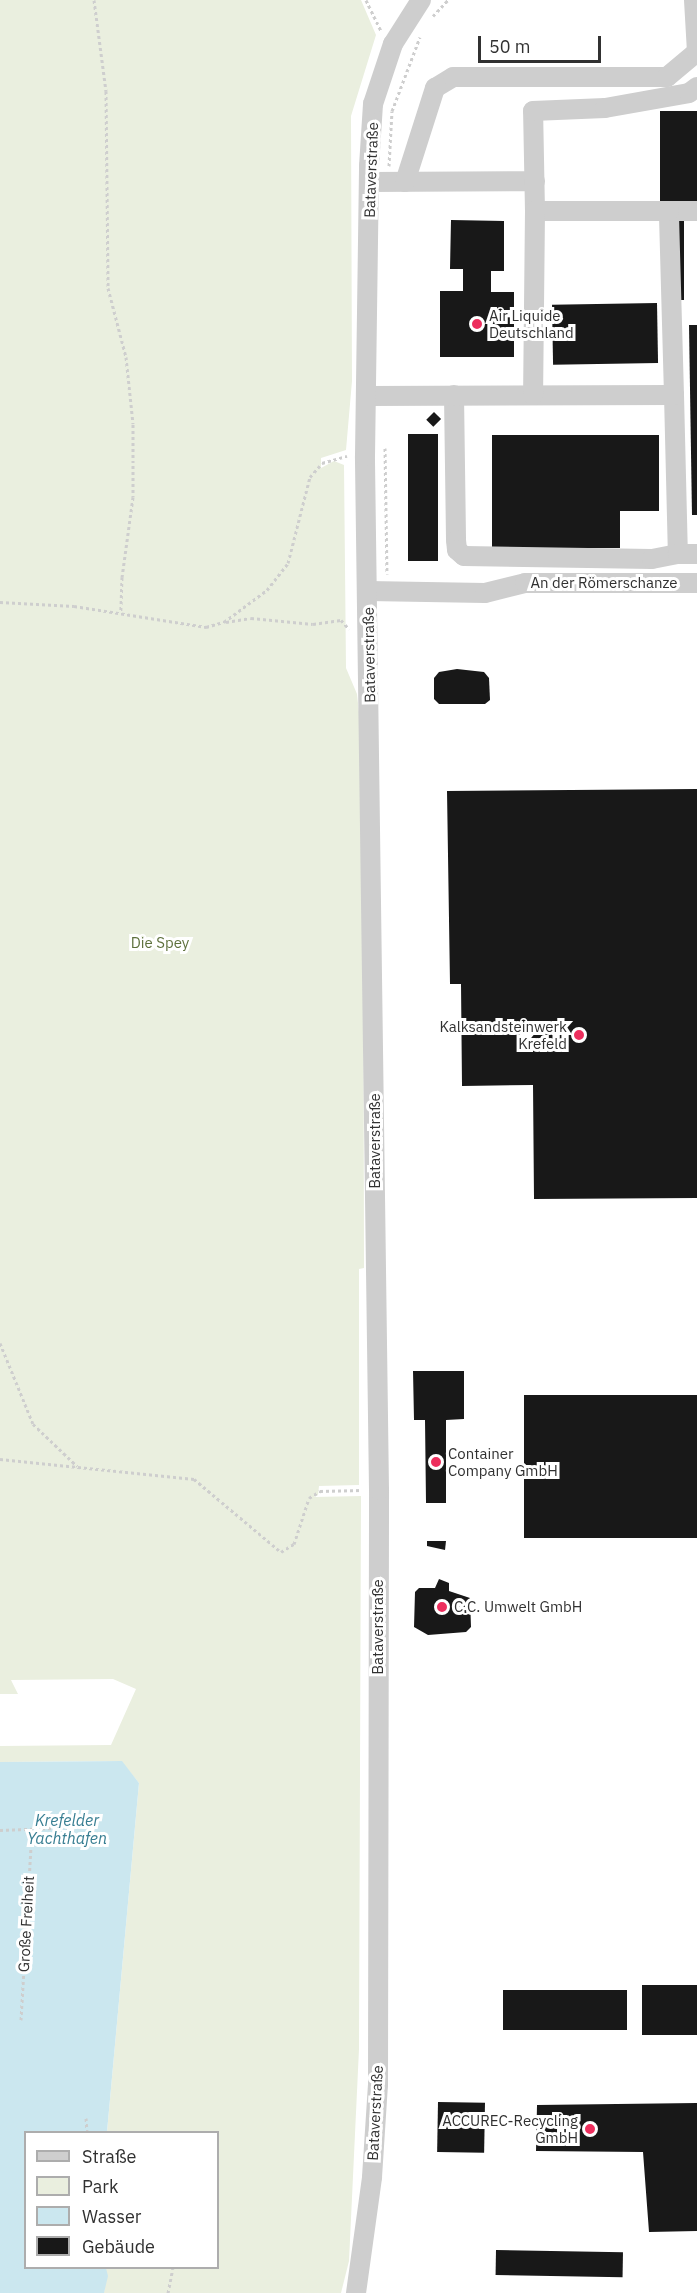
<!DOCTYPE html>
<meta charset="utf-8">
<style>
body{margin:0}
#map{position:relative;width:697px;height:2293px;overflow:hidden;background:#fff;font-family:"IBM Plex Sans",sans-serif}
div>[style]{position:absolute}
.green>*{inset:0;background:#eaefdf}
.water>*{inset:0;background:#cbe7ef}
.building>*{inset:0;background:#181818;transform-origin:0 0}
.path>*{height:3px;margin-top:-1.5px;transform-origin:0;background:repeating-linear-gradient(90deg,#cecece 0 3px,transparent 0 6px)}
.minor>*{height:20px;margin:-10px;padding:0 10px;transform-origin:10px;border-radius:10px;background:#cecece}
.dots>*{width:16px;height:16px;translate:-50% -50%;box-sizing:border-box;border:3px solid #fff;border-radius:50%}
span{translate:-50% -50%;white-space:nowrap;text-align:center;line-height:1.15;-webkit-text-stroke:6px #fff;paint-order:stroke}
.street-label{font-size:15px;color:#313131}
.poi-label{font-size:15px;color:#313131}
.left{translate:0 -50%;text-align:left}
.right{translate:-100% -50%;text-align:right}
.park-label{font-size:15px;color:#5d703c}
.water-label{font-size:16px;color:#387e92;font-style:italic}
.legend{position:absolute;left:24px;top:2131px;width:195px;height:138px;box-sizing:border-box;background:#fff;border:2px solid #adadad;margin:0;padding:8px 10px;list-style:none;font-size:18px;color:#313131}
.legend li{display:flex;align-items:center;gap:12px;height:30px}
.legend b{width:30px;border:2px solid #adadad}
.scale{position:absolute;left:478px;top:36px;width:123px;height:27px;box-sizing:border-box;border:3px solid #313131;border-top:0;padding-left:8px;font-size:18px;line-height:21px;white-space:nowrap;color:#313131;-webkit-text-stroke:4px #fff;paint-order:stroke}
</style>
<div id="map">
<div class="green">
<i style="clip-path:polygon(0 0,361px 0,376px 35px,351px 116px,352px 381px,346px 450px,321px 458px,321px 468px,334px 461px,344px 465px,346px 668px,357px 694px,363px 750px,364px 1268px,359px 1269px,359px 1485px,319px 1486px,318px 1495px,314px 1497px,361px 1496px,359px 2049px,349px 2261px,341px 2293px,104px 2293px,106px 2268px,218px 2268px,218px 2132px,107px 2132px,139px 1783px,121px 1761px,0 1762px,0 1746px,111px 1745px,136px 1689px,113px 1679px,11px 1680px,18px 1694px,0 1694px)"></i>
</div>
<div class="water">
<i style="clip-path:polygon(122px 1761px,139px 1783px,107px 2132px,26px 2132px,26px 2268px,106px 2268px,108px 2276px,104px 2293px,0 2293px,0 1762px)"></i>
</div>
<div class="building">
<i style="left:697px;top:111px;width:91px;height:37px;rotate:90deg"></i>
<i style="left:677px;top:217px;width:7px;height:83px"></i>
<i style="clip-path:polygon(451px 220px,504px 221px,504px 271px,491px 271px,491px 292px,514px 292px,514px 357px,440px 357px,440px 291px,463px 291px,463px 269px,450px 269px)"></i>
<i style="left:657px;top:303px;width:60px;height:105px;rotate:89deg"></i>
<i style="clip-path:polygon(689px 325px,697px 325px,697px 515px,692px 515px)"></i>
<i style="left:434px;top:412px;width:10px;height:11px;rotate:45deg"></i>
<i style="left:408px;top:434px;width:30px;height:127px"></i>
<i style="clip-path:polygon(492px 435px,659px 435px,659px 511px,620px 511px,620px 548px,492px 548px)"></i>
<i style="clip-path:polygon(457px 669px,484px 672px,489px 678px,490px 700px,485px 704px,439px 704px,434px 699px,434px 678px,439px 672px)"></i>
<i style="clip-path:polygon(697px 789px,697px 1198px,534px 1199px,533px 1085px,462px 1086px,461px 984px,450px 984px,447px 791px)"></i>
<i style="clip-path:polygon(413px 1371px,464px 1371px,464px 1419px,446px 1420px,446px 1503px,426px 1503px,425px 1420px,414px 1420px)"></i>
<i style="left:697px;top:1395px;width:143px;height:173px;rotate:90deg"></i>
<i style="clip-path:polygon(427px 1541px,446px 1541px,445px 1550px,427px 1546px)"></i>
<i style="clip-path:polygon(439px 1579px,449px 1583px,449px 1591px,470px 1598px,471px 1627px,466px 1632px,428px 1635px,414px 1627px,415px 1592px,419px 1588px,435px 1588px)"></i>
<i style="left:642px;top:1985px;width:55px;height:50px"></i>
<i style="left:503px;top:1990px;width:124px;height:40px"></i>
<i style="left:438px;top:2102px;width:47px;height:50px;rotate:1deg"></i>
<i style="clip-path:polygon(697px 2103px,697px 2231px,649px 2232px,643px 2152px,536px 2151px,537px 2105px)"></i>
<i style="left:496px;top:2250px;width:127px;height:25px;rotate:1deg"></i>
</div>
<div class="path">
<i style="left:94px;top:0;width:92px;rotate:82.5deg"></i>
<i style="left:106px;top:91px;width:197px;rotate:89.4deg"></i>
<i style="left:108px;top:288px;width:71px;rotate:75.4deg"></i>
<i style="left:126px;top:357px;width:67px;rotate:84deg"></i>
<i style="left:133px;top:424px;width:73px;rotate:90deg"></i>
<i style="left:133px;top:497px;width:81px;rotate:97.8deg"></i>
<i style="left:122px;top:577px;width:35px;rotate:92deg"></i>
<i style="left:366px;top:0;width:34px;rotate:64deg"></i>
<i style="left:433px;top:16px;width:22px;rotate:-47deg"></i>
<i style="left:389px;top:166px;width:55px;rotate:-86.9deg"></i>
<i style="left:392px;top:111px;width:79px;rotate:-69.3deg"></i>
<i style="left:385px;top:448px;width:126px;rotate:89.1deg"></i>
<i style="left:0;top:602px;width:74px;rotate:3.1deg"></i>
<i style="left:74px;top:606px;width:134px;rotate:9deg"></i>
<i style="left:206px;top:627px;width:19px;rotate:-16deg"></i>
<i style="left:224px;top:622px;width:54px;rotate:-36.7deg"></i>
<i style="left:267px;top:590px;width:34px;rotate:-52deg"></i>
<i style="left:288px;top:563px;width:89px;rotate:-75.7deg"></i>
<i style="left:310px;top:477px;width:18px;rotate:-49deg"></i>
<i style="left:322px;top:463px;width:26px;rotate:-16deg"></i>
<i style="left:226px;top:622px;width:25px;rotate:-9deg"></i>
<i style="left:251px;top:618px;width:62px;rotate:5.5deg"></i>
<i style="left:313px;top:624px;width:28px;rotate:-8deg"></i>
<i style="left:341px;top:620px;width:12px;rotate:48deg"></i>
<i style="left:0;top:1343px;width:87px;rotate:67.8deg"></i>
<i style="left:33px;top:1424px;width:61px;rotate:43.7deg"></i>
<i style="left:0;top:1459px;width:195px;rotate:5.9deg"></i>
<i style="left:194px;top:1479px;width:114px;rotate:40deg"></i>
<i style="left:281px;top:1552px;width:15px;rotate:-32deg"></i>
<i style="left:294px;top:1544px;width:48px;rotate:-71.9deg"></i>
<i style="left:309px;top:1498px;width:13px;rotate:-32deg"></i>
<i style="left:320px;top:1491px;width:42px;rotate:-1.4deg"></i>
<i style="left:0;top:1830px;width:80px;rotate:-2.1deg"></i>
<i style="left:21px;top:2020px;width:191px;rotate:-86.7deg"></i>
<i style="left:86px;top:2118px;width:14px;rotate:86deg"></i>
<i style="left:168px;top:2293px;width:25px;rotate:-79deg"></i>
</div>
<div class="minor">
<i style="left:369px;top:182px;width:166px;rotate:-0.3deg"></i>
<i style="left:405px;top:182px;width:99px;rotate:-72.3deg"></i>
<i style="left:435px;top:88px;width:21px;rotate:-31deg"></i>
<i style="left:453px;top:77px;width:214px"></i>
<i style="left:667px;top:77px;width:39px;rotate:-40deg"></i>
<i style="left:697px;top:52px;width:52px;rotate:-93.3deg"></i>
<i style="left:535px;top:211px;width:100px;rotate:-91.1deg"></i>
<i style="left:533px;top:111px;width:72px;rotate:-2.4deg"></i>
<i style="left:605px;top:108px;width:85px;rotate:-10.1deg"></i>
<i style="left:689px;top:93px;width:10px;rotate:-37deg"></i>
<i style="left:669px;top:211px;width:28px"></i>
<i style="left:454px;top:395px;width:145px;rotate:89.2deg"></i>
<i style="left:456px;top:540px;width:10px;rotate:84deg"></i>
<i style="left:457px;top:550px;width:9px;rotate:41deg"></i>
<i style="left:464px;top:556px;width:188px;rotate:0.9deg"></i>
<i style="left:652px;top:559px;width:26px;rotate:-11deg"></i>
<i style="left:674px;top:395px;width:159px;rotate:88.6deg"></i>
<i style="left:678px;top:554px;width:19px"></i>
<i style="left:368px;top:396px;width:306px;rotate:-0.2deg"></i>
<i style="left:674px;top:395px;width:184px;rotate:-91.6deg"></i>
<i style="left:669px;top:211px;width:134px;rotate:180deg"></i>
<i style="left:535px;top:211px;width:184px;rotate:90.6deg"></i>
<i style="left:368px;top:591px;width:117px;rotate:1deg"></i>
<i style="left:485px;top:593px;width:41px;rotate:-14deg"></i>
<i style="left:525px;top:583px;width:172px"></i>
<i style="left:356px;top:2293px;width:117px;rotate:-82.1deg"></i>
<i style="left:372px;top:2177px;width:92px;rotate:-86.3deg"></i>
<i style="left:378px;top:2085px;width:595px;rotate:-89.9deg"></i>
<i style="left:379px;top:1490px;width:1034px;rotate:-90.78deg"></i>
<i style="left:365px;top:456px;width:290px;rotate:-89.2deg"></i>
<i style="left:369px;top:166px;width:62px;rotate:-86.3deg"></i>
<i style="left:373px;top:104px;width:63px;rotate:-71.6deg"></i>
<i style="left:393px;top:44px;width:52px;rotate:-57.5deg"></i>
</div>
<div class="dots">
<i style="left:477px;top:324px;background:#ed2e5d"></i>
<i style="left:579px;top:1035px;background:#ed2e5d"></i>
<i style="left:436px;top:1462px;background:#ed2e5d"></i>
<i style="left:442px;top:1607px;background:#ed2e5d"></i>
<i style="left:590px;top:2129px;background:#ed2e5d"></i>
</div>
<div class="street-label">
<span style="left:371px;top:170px;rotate:-88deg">Bataverstraße</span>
<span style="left:604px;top:583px">An der Römerschanze</span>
<span style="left:369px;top:655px;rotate:-91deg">Bataverstraße</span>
<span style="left:375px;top:1141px;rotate:-90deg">Bataverstraße</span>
<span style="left:378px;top:1627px;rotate:-90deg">Bataverstraße</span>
<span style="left:26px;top:1924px;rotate:-87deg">Große Freiheit</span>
<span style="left:375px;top:2113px;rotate:-87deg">Bataverstraße</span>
</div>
<div class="poi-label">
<span class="left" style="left:489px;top:324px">Air Liquide<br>Deutschland</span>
<span class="right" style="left:567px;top:1035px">Kalksandsteinwerk<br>Krefeld</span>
<span class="left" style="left:448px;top:1462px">Container<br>Company GmbH</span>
<span class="left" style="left:454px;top:1607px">C.C. Umwelt GmbH</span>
<span class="right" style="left:578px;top:2129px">ACCUREC-Recycling<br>GmbH</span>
</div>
<div class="park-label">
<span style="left:160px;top:943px">Die Spey</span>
</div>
<div class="water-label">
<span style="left:67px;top:1829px">Krefelder<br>Yachthafen</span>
</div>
<ul class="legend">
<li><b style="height:8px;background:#cecece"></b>Straße</li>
<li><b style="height:16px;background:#eaefdf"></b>Park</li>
<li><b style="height:16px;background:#cbe7ef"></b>Wasser</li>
<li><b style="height:16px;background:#181818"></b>Gebäude</li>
</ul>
<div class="scale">50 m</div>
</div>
